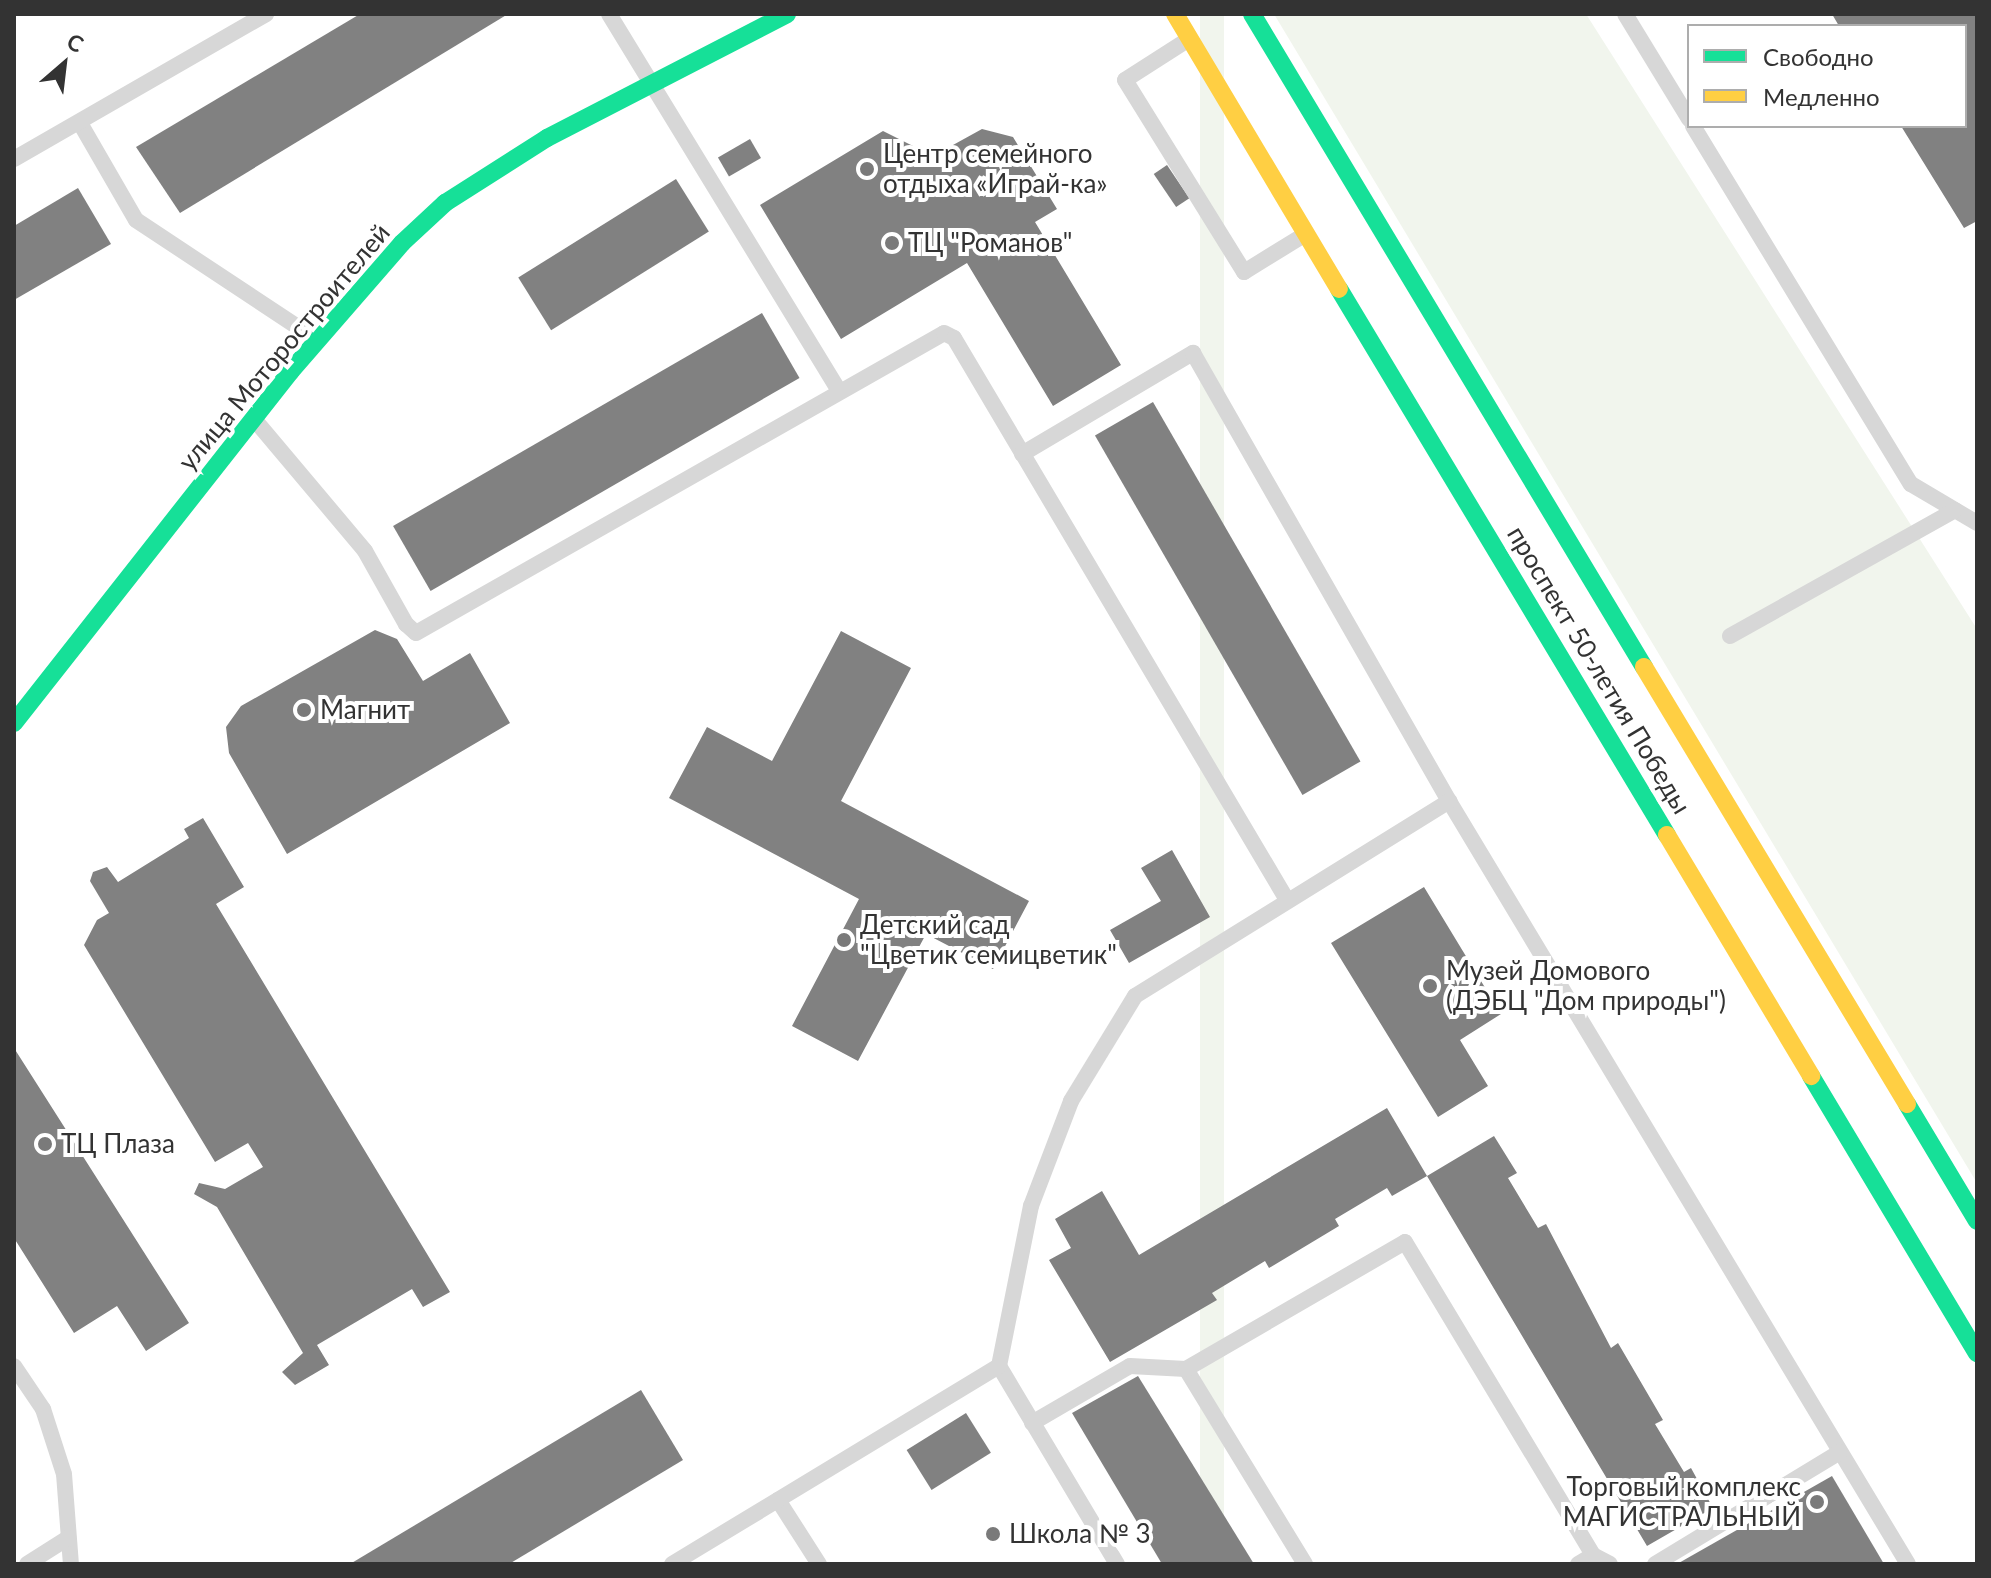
<!DOCTYPE html>
<meta charset="utf-8">
<style>
body{margin:0}
#map{position:relative;width:1991px;height:1578px;overflow:hidden;background:#fff;font-family:Lato,sans-serif}
div>[style]{position:absolute}
.green>*{inset:0;background:#f1f5ed;transform-origin:0 0}
.building>*{inset:0;background:#818181;transform-origin:0 0}
.lane>*{height:16px;margin:-8px;padding:0 8px;transform-origin:8px;border-radius:8px;background:#d7d7d7}
.fast>*{height:18px;margin:-9px;padding:0 9px;transform-origin:9px;border-radius:9px;background:#16e098}
.slow>*{height:18px;margin:-9px;padding:0 9px;transform-origin:9px;border-radius:9px;background:#ffcf43}
.dots>*{width:22px;height:22px;translate:-50% -50%;box-sizing:border-box;border:4px solid #fff;border-radius:50%}
span{translate:-50% -50%;white-space:nowrap;text-align:center;line-height:1.15;-webkit-text-stroke:8px #fff;paint-order:stroke}
.poi-label{font-size:26px;color:#333}
.left{translate:0 -50%;text-align:left}
.right{translate:-100% -50%;text-align:right}
.street-label{font-size:26px;color:#333}
.frame{position:absolute;inset:0;border:16px solid #333;pointer-events:none}
.legend{position:absolute;left:1687px;top:24px;width:280px;height:104px;box-sizing:border-box;background:#fff;border:2px solid #adadad;margin:0;padding:10px 14px;list-style:none;font-size:24px;color:#333}
.legend li{display:flex;align-items:center;gap:16px;height:40px}
.legend b{width:40px;border:2px solid #adadad}
.north{position:absolute;left:24px;top:24px;width:80px;height:80px;-webkit-text-stroke:6px #fff;paint-order:stroke;rotate:28deg;font-size:22px;font-weight:700;line-height:32px;text-align:center;color:#333}
.north::after{content:'';display:block;margin:auto;width:28px;height:36px;background:#333;clip-path:polygon(50% 0,100% 100%,50% 72%,0 100%)}
</style>
<div id="map">
<div class="green">
<i style="left:1200px;top:14px;width:24px;height:1512px"></i>
<i style="clip-path:polygon(1274px 14px,1586px 14px,1977px 629px,1977px 1183px)"></i>
</div>
<div class="building">
<i style="clip-path:polygon(360px 14px,508px 14px,180px 213px,136px 147px)"></i>
<i style="clip-path:polygon(1832px 14px,1977px 14px,1977px 221px,1964px 228px,1901px 126px,1965px 126px,1965px 26px,1839px 26px)"></i>
<i style="clip-path:polygon(982px 129px,1013px 137px,1057px 209px,1035px 222px,1121px 365px,1053px 406px,967px 263px,841px 339px,760px 205px,883px 131px,917px 148px,924px 161px)"></i>
<i style="left:750px;top:139px;width:22px;height:37px;rotate:60deg"></i>
<i style="left:1167px;top:165px;width:40px;height:16px;rotate:56deg"></i>
<i style="left:676px;top:179px;width:62px;height:186px;rotate:58deg"></i>
<i style="clip-path:polygon(78px 188px,111px 244px,14px 300px,14px 226px)"></i>
<i style="left:762px;top:313px;width:75px;height:426px;rotate:60deg"></i>
<i style="left:1153px;top:402px;width:415px;height:67px;rotate:60deg"></i>
<i style="clip-path:polygon(375px 630px,397px 639px,423px 681px,470px 653px,510px 723px,287px 854px,229px 753px,226px 727px,241px 706px)"></i>
<i style="clip-path:polygon(841px 631px,911px 668px,841px 801px,1029px 901px,993px 969px,926px 934px,858px 1061px,792px 1026px,859px 899px,669px 798px,707px 727px,772px 761px)"></i>
<i style="clip-path:polygon(203px 818px,244px 887px,216px 904px,450px 1292px,423px 1307px,412px 1289px,317px 1345px,329px 1365px,295px 1385px,282px 1372px,303px 1353px,217px 1207px,194px 1194px,199px 1183px,225px 1189px,263px 1167px,248px 1143px,215px 1162px,84px 945px,97px 920px,109px 913px,90px 881px,93px 872px,107px 867px,118px 882px,189px 838px,184px 829px)"></i>
<i style="clip-path:polygon(1172px 850px,1210px 917px,1129px 963px,1110px 930px,1161px 901px,1141px 868px)"></i>
<i style="clip-path:polygon(1424px 887px,1501px 1014px,1460px 1040px,1488px 1086px,1438px 1117px,1331px 943px)"></i>
<i style="clip-path:polygon(14px 1048px,189px 1323px,146px 1351px,117px 1306px,74px 1333px,14px 1238px)"></i>
<i style="clip-path:polygon(1387px 1108px,1427px 1176px,1494px 1136px,1517px 1173px,1508px 1178px,1538px 1228px,1546px 1224px,1611px 1348px,1618px 1343px,1663px 1420px,1655px 1424px,1684px 1472px,1691px 1468px,1713px 1508px,1647px 1546px,1427px 1176px,1392px 1196px,1387px 1188px,1335px 1219px,1339px 1226px,1269px 1268px,1265px 1261px,1212px 1293px,1217px 1300px,1110px 1362px,1049px 1260px,1071px 1248px,1055px 1219px,1102px 1191px,1139px 1255px)"></i>
<i style="clip-path:polygon(1138px 1376px,1254px 1564px,1162px 1564px,1072px 1413px)"></i>
<i style="clip-path:polygon(641px 1390px,683px 1460px,509px 1564px,350px 1564px)"></i>
<i style="left:966px;top:1413px;width:47px;height:70px;rotate:58deg"></i>
<i style="clip-path:polygon(1832px 1476px,1884px 1564px,1677px 1564px)"></i>
</div>
<div class="lane">
<i style="left:609px;top:14px;width:439px;rotate:58.6deg"></i>
<i style="left:1625px;top:14px;width:123px;rotate:58.6deg"></i>
<i style="left:1189px;top:39px;width:76px;rotate:147.4deg"></i>
<i style="left:1125px;top:80px;width:226px;rotate:58.2deg"></i>
<i style="left:1244px;top:272px;width:70px;rotate:-31.7deg"></i>
<i style="left:80px;top:123px;width:112px;rotate:60deg"></i>
<i style="left:136px;top:220px;width:217px;rotate:33.5deg"></i>
<i style="left:1693px;top:126px;width:419px;rotate:58.7deg"></i>
<i style="left:1911px;top:484px;width:77px;rotate:30.6deg"></i>
<i style="left:14px;top:159px;width:291px;rotate:-29.9deg"></i>
<i style="left:254px;top:419px;width:172px;rotate:49.9deg"></i>
<i style="left:365px;top:551px;width:84px;rotate:60.7deg"></i>
<i style="left:406px;top:624px;width:13px;rotate:42deg"></i>
<i style="left:416px;top:633px;width:607px;rotate:-29.6deg"></i>
<i style="left:944px;top:333px;width:11px;rotate:27deg"></i>
<i style="left:954px;top:338px;width:653px;rotate:59.35deg"></i>
<i style="left:1022px;top:454px;width:199px;rotate:-30.6deg"></i>
<i style="left:1193px;top:353px;width:516px;rotate:60.26deg"></i>
<i style="left:1449px;top:801px;width:890px;rotate:58.97deg"></i>
<i style="left:1730px;top:636px;width:258px;rotate:-29.2deg"></i>
<i style="left:14px;top:1366px;width:52px;rotate:56deg"></i>
<i style="left:43px;top:1409px;width:68px;rotate:72.1deg"></i>
<i style="left:64px;top:1474px;width:90px;rotate:85.6deg"></i>
<i style="left:1032px;top:1423px;width:113px;rotate:-30.2deg"></i>
<i style="left:1130px;top:1366px;width:56px;rotate:3.1deg"></i>
<i style="left:778px;top:1500px;width:76px;rotate:57.4deg"></i>
<i style="left:27px;top:1564px;width:49px;rotate:-32.4deg"></i>
<i style="left:672px;top:1564px;width:382px;rotate:-31.2deg"></i>
<i style="left:1117px;top:1564px;width:230px;rotate:-120.8deg"></i>
<i style="left:999px;top:1366px;width:163px;rotate:-78.7deg"></i>
<i style="left:1031px;top:1206px;width:112px;rotate:-69.1deg"></i>
<i style="left:1071px;top:1101px;width:123px;rotate:-58.6deg"></i>
<i style="left:1135px;top:996px;width:370px;rotate:-31.8deg"></i>
<i style="left:1305px;top:1564px;width:228px;rotate:-121.4deg"></i>
<i style="left:1186px;top:1369px;width:253px;rotate:-30.1deg"></i>
<i style="left:1405px;top:1242px;width:365px;rotate:59deg"></i>
<i style="left:1578px;top:1564px;width:17px;rotate:-31deg"></i>
<i style="left:1593px;top:1555px;width:19px;rotate:28deg"></i>
<i style="left:1655px;top:1564px;width:216px;rotate:-31.2deg"></i>
</div>
<div class="fast">
<i style="left:1252px;top:14px;width:762px;rotate:59.02deg"></i>
<i style="left:1339px;top:289px;width:637px;rotate:59.01deg"></i>
<i style="left:14px;top:723px;width:447px;rotate:-51.8deg"></i>
<i style="left:290px;top:372px;width:171px;rotate:-49deg"></i>
<i style="left:402px;top:243px;width:59px;rotate:-42.9deg"></i>
<i style="left:445px;top:203px;width:121px;rotate:-32.5deg"></i>
<i style="left:547px;top:138px;width:270px;rotate:-27.3deg"></i>
<i style="left:1811px;top:1076px;width:323px;rotate:59.1deg"></i>
<i style="left:1907px;top:1104px;width:136px;rotate:59.1deg"></i>
</div>
<div class="slow">
<i style="left:1175px;top:14px;width:320px;rotate:59.2deg"></i>
<i style="left:1644px;top:667px;width:510px;rotate:58.96deg"></i>
<i style="left:1667px;top:835px;width:281px;rotate:59.1deg"></i>
</div>
<div class="dots">
<i style="left:867px;top:169px;background:#7a7a7a"></i>
<i style="left:892px;top:243px;background:#7a7a7a"></i>
<i style="left:304px;top:710px;background:#7a7a7a"></i>
<i style="left:844px;top:940px;background:#7a7a7a"></i>
<i style="left:1430px;top:986px;background:#7a7a7a"></i>
<i style="left:45px;top:1144px;background:#7a7a7a"></i>
<i style="left:1817px;top:1502px;background:#7a7a7a"></i>
<i style="left:993px;top:1534px;background:#7a7a7a"></i>
</div>
<div class="poi-label">
<span class="left" style="left:883px;top:169px">Центр семейного<br>отдыха «Играй-ка»</span>
<span class="left" style="left:908px;top:243px">ТЦ "Романов"</span>
<span class="left" style="left:320px;top:710px">Магнит</span>
<span class="left" style="left:860px;top:940px">Детский сад<br>"Цветик семицветик"</span>
<span class="left" style="left:1446px;top:986px">Музей Домового<br>(ДЭБЦ "Дом природы")</span>
<span class="left" style="left:61px;top:1144px">ТЦ Плаза</span>
<span class="right" style="left:1801px;top:1502px">Торговый комплекс<br>МАГИСТРАЛЬНЫЙ</span>
<span class="left" style="left:1009px;top:1534px">Школа № 3</span>
</div>
<div class="street-label">
<span style="left:284px;top:347px;rotate:-50deg">улица Моторостроителей</span>
<span style="left:1599px;top:670px;rotate:59deg">проспект 50-летия Победы</span>
</div>
<div class="frame"></div>
<ul class="legend">
<li><b style="height:10px;background:#16e098"></b>Свободно</li>
<li><b style="height:10px;background:#ffcf43"></b>Медленно</li>
</ul>
<div class="north">С</div>
</div>
